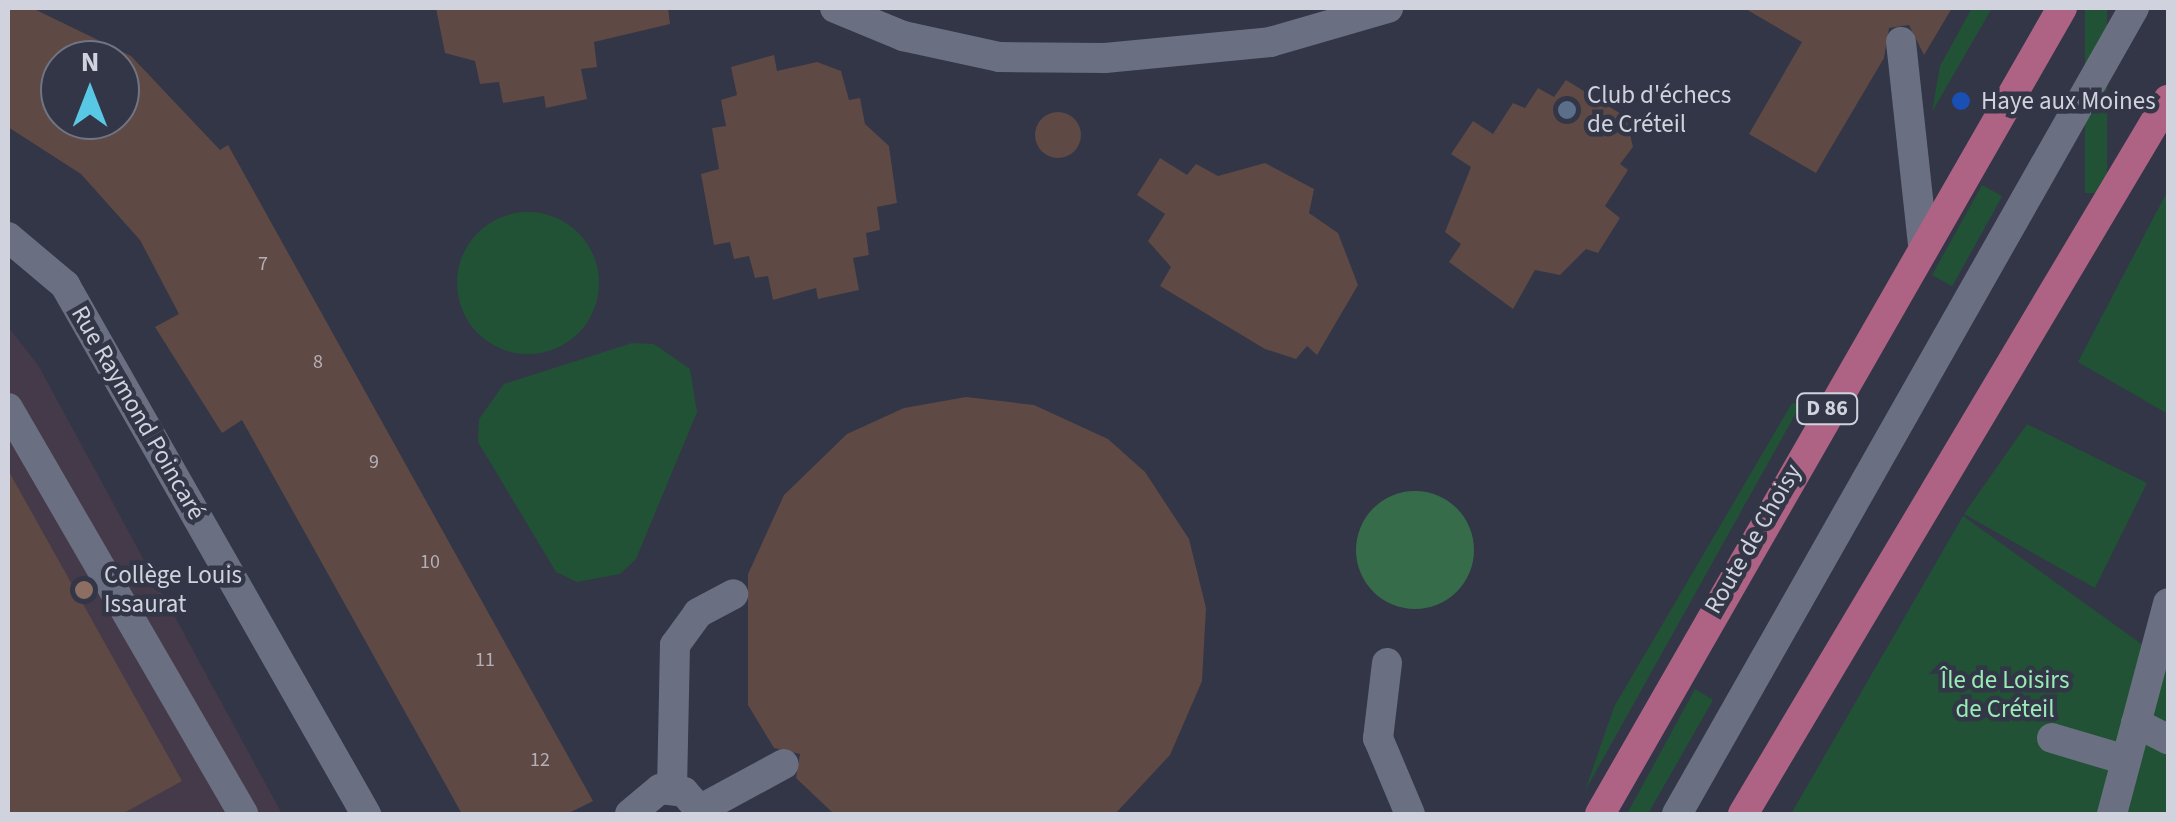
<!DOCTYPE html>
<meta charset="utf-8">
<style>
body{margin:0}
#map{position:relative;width:2176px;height:822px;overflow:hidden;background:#323647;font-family:"Source Sans 3",sans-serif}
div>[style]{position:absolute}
.education>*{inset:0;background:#453a4a}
.green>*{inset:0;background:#225235;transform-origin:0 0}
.round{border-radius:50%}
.forest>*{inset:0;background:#376c4b}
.building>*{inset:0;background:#5e4944}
.service>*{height:30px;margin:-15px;padding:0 15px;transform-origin:15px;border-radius:15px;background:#6b6f82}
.minor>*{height:30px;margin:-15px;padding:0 15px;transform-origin:15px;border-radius:15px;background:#6b6f82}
.primary>*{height:30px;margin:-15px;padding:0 15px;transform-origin:15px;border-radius:15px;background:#ae6384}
.dots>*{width:28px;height:28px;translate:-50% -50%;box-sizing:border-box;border:5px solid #323647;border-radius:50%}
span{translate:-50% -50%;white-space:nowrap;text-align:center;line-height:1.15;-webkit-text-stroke:9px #323647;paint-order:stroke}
.number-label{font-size:20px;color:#b4b0b8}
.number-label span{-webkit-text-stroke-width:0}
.shield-label span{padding:2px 8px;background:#323647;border:2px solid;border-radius:8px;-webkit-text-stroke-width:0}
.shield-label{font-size:22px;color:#d0d3de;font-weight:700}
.poi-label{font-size:25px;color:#d0d3de}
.left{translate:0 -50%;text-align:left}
.street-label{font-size:25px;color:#d0d3de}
.park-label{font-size:25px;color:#9aeab5}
.frame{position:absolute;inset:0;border:10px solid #d0d3de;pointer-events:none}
.north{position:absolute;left:40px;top:40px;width:100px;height:100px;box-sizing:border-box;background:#323647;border:2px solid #717583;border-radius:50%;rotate:0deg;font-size:28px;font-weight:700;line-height:40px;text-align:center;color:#d0d3de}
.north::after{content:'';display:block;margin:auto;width:35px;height:45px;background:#59c8e4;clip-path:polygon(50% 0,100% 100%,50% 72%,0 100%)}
</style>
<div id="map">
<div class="education">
<i style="clip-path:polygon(8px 327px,38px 365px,282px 814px,8px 814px)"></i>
</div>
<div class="green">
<i style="clip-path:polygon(1972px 8px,1992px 8px,1932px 112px,1940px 66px)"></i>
<i style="left:2085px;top:8px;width:22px;height:185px"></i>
<i style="left:1982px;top:185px;width:23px;height:103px;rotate:29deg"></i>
<i style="clip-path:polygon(2168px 190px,2168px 414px,2078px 362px)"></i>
<i class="round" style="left:457px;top:212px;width:142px;height:142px"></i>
<i style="clip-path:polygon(632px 343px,654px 344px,690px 369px,697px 412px,636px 559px,620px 574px,577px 582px,556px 572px,478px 442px,479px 419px,504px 384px)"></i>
<i style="clip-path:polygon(1792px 403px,1801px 404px,1585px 791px,1614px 707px)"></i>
<i style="clip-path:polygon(2027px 424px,2147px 483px,2095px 588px,1964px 514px)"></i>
<i style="clip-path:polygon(1963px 516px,2168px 663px,2168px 814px,1791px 814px)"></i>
<i style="clip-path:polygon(1695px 689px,1713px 700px,1648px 814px,1627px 814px)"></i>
</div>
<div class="forest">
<i class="round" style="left:1356px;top:491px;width:118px;height:118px"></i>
</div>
<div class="building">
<i style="clip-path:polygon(evenodd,8px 8px,32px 8px,131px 56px,220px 150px,228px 145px,593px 801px,567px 814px,462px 814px,242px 420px,222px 433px,155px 327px,179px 314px,140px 240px,81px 174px,8px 127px,8px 8px,60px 60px,120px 60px,120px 120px,60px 120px,60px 60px)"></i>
<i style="clip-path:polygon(436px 8px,668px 8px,670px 24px,594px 42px,597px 67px,581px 69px,587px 99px,546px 108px,544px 96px,503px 103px,499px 82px,480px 84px,475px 61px,445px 53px)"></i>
<i style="clip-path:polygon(1744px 8px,1952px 8px,1924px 55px,1909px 25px,1889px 28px,1884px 58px,1816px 173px,1749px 134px,1802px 42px)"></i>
<i style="clip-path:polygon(774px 55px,777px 71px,817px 62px,841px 71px,849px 100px,860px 98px,865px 124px,889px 146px,897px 203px,877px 207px,880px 230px,866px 233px,869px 255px,853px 258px,859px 290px,818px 299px,816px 288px,773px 300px,768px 276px,755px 278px,749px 256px,734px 259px,730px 242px,714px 245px,701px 174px,719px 169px,712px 128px,726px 126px,721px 100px,737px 95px,731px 67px)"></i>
<i style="clip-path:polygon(1566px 80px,1626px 117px,1633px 147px,1620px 164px,1628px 170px,1605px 206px,1620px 218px,1598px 253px,1586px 249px,1560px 275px,1535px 270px,1513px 309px,1449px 262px,1461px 244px,1445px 232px,1471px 167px,1451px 154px,1473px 121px,1493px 134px,1513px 103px,1525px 108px,1538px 88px,1554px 97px)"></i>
<i class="round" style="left:1035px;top:112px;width:46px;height:46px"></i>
<i style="clip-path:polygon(1160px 158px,1187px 175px,1196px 164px,1218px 176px,1265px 163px,1314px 189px,1309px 213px,1338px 233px,1358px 285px,1317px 355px,1307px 346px,1296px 359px,1265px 349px,1160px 286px,1171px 267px,1148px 241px,1165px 214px,1137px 195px)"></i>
<i style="clip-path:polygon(966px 397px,1034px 405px,1108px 439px,1145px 472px,1189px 539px,1206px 608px,1202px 681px,1170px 755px,1115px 814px,834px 814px,796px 778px,800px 754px,774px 748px,748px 705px,748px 574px,784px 495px,847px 434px,904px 408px)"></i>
<i style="clip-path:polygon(8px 470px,182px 781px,122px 814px,8px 814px)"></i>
</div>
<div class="service">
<i style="left:1901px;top:42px;width:204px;rotate:83.8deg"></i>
<i style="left:8px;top:237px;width:75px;rotate:40.1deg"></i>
<i style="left:65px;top:285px;width:609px;rotate:60.36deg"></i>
<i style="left:8px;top:408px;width:469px;rotate:59.9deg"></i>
<i style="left:1387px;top:663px;width:76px;rotate:96.8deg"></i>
<i style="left:1378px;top:738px;width:82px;rotate:67.2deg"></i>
<i style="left:2136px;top:723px;width:36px;rotate:27deg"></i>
<i style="left:2052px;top:738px;width:77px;rotate:16.6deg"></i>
<i style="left:672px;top:789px;width:144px;rotate:-88.8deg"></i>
<i style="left:675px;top:645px;width:39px;rotate:-54deg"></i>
<i style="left:698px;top:613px;width:40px;rotate:-28deg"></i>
<i style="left:701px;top:809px;width:94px;rotate:-28.5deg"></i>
<i style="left:630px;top:814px;width:39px;rotate:-40deg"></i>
<i style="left:660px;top:789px;width:24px;rotate:7deg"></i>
<i style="left:684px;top:792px;width:29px;rotate:49deg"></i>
<i style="left:1677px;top:814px;width:927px;rotate:-60.45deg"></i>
</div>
<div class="minor">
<i style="left:835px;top:8px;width:74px;rotate:22.4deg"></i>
<i style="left:903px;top:36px;width:98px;rotate:12.3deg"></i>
<i style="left:999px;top:57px;width:106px;rotate:0.5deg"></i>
<i style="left:1105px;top:58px;width:166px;rotate:-5.5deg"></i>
<i style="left:1270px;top:42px;width:123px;rotate:-16.1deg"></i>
<i style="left:2112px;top:814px;width:218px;rotate:-75.1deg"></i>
</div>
<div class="primary">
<i style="left:1600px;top:814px;width:929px;rotate:-60.18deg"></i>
<i style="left:1743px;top:814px;width:831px;rotate:-59.24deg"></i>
</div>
<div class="dots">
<i style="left:1961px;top:101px;background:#1a4fb4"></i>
<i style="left:1567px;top:110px;background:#5c6f8a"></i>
<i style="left:84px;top:590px;background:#8d6e63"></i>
</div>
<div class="number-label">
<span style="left:263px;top:264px">7</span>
<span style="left:318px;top:362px">8</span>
<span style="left:374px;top:462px">9</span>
<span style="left:430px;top:562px">10</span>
<span style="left:485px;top:660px">11</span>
<span style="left:540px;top:760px">12</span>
</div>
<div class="shield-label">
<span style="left:1827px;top:409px">D 86</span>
</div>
<div class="poi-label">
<span class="left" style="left:1587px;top:110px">Club d'échecs<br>de Créteil</span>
<span class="left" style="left:1981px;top:101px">Haye aux Moines</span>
<span class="left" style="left:104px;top:590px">Collège Louis<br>Issaurat</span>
</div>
<div class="street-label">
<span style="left:138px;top:413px;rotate:60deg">Rue Raymond Poincaré</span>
<span style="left:1753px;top:539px;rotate:-60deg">Route de Choisy</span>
</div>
<div class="park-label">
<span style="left:2005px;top:695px">Île de Loisirs<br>de Créteil</span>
</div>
<div class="frame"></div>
<div class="north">N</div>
</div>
